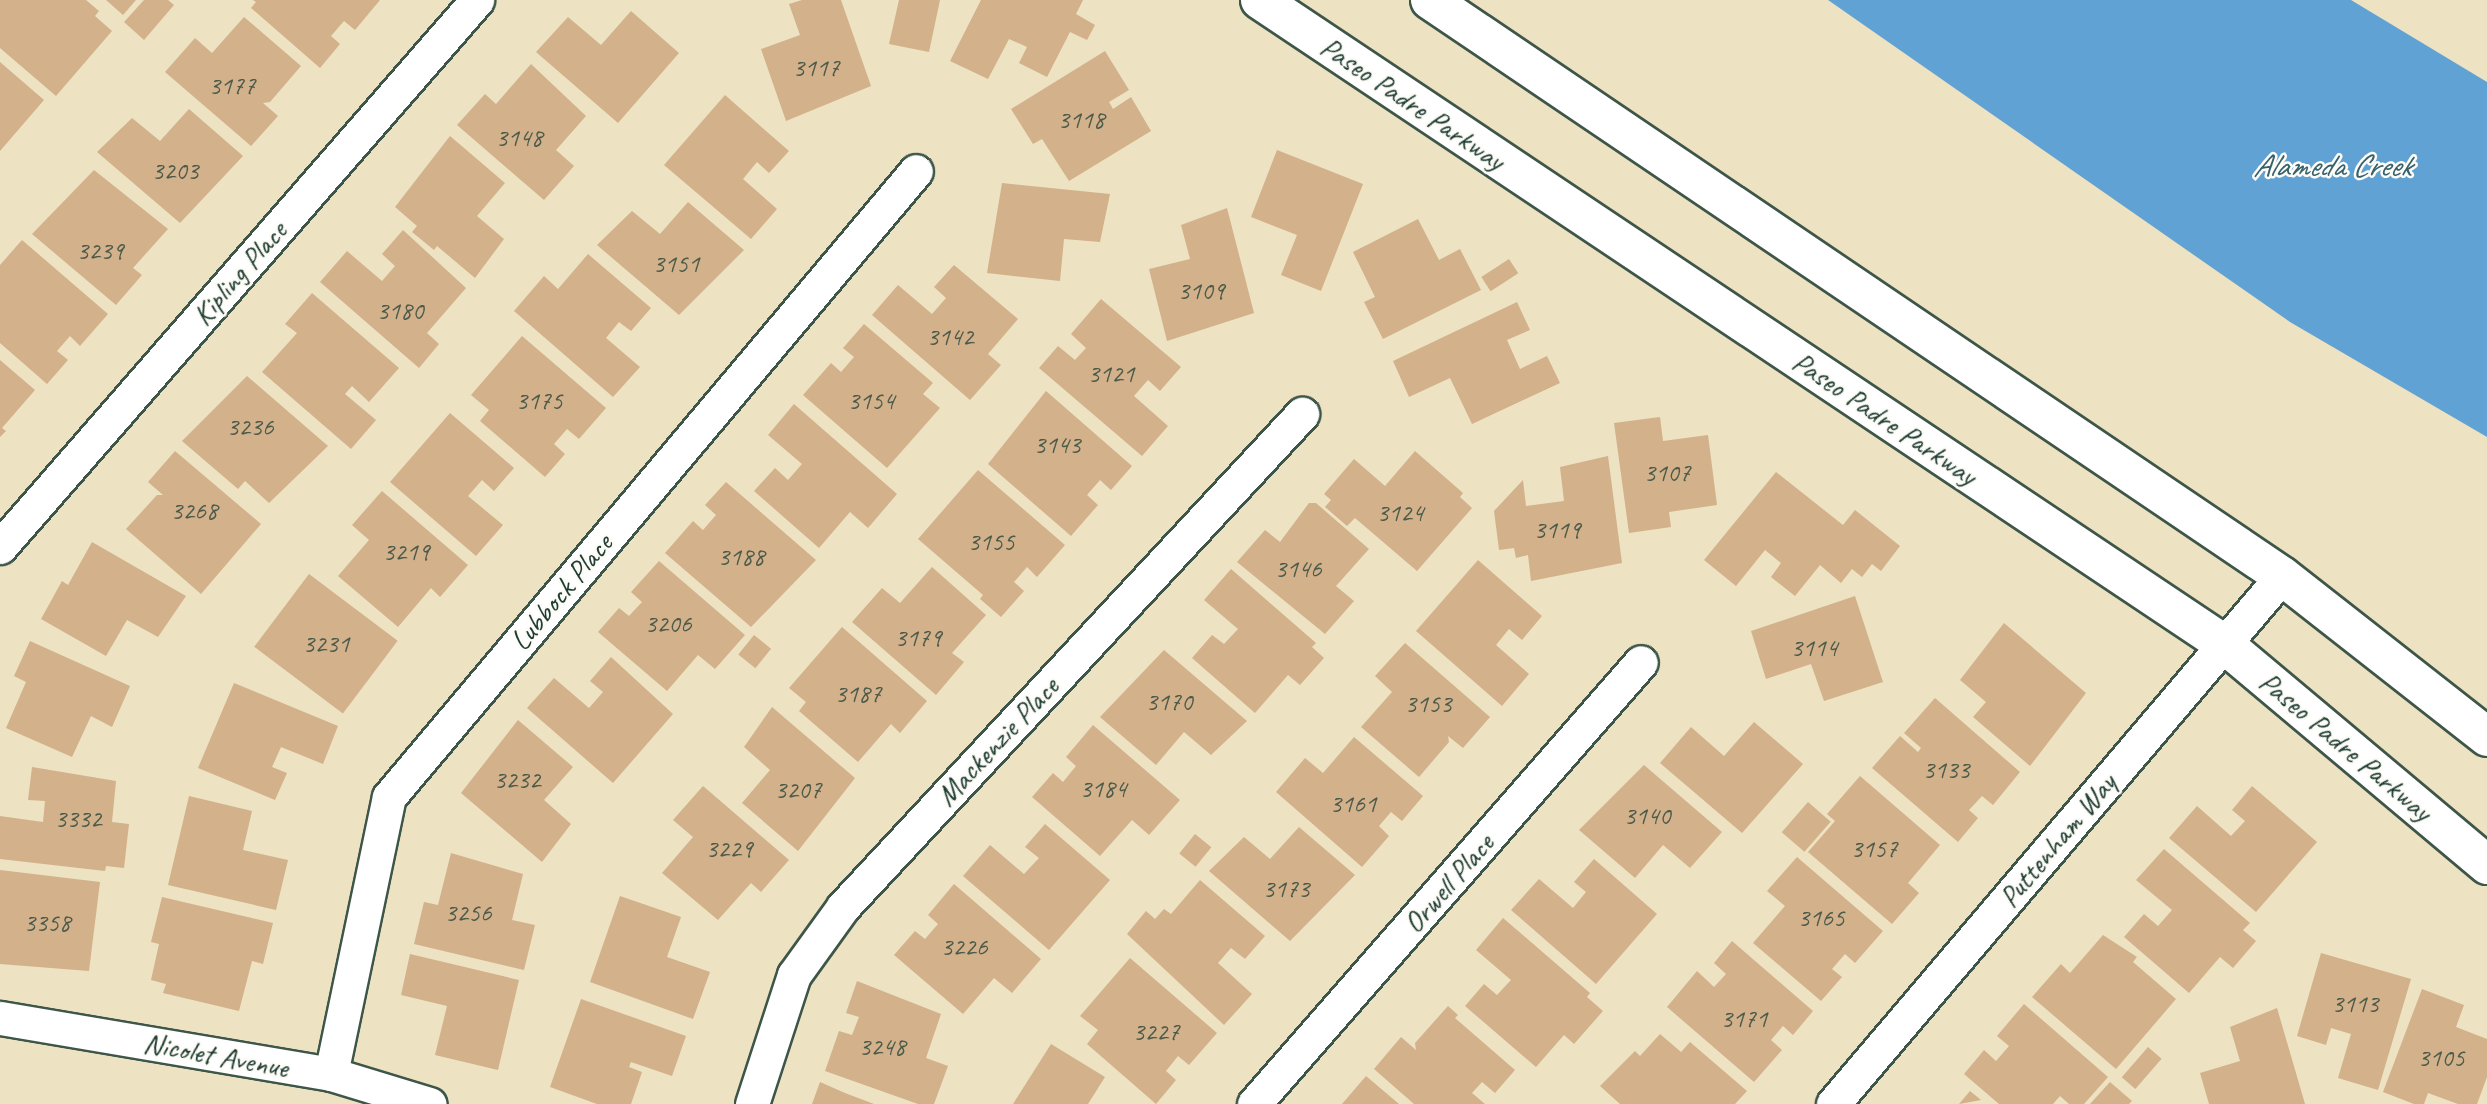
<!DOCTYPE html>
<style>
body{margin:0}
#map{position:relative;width:2487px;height:1104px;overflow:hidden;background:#ede2c1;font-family:Caveat,sans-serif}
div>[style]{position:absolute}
.water>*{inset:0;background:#61a2d4}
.building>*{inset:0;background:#d2b18b;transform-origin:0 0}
.roads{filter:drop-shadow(2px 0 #3e5649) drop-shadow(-2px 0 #3e5649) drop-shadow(0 2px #3e5649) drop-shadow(0 -2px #3e5649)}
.street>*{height:33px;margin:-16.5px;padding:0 16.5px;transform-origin:16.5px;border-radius:16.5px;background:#fff}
.secondary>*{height:38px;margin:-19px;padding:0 19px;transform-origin:19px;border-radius:19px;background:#fff}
span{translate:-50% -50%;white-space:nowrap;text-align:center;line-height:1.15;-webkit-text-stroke:5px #fdfcf7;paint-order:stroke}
.number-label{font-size:26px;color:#4c5a4a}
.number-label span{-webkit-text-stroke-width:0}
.street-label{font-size:30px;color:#1f3d34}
.water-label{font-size:32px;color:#36606c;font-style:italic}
</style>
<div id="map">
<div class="water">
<i style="clip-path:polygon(1828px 0,2351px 0,2487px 82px,2487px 437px,2290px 322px)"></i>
</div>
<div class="building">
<i style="clip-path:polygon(0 0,86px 0,99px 11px,95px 16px,112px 31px,56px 96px,0 48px)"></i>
<i style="clip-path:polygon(106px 0,136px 0,123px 15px)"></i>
<i style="clip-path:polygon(144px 0,168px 0,174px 5px,144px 40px,124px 22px)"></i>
<i style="clip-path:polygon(253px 0,380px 0,355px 30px,344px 21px,331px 36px,340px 44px,320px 68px,251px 8px,256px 2px)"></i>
<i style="clip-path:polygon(802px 0,841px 0,871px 86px,786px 121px,761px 49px,800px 35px,789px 4px)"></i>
<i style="clip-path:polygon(899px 0,940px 0,929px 52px,889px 44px)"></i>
<i style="clip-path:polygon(981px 0,1083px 0,1076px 14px,1095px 25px,1087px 40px,1070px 32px,1047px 77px,1019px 63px,1027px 47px,1009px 39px,988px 79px,950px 61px)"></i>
<i style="clip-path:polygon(631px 11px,679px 53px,618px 123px,536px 52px,568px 17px,601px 45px)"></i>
<i style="clip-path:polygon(244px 17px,301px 66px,270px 102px,263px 103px,278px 116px,251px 146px,165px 72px,195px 38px,212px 53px)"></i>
<i style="clip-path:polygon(1105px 51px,1129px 90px,1109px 102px,1113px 109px,1131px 97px,1151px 131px,1069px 181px,1042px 139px,1033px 144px,1011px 109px)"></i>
<i style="clip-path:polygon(0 62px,44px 100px,0 151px)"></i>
<i style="clip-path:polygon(531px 64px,586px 116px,556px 150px,574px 166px,544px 200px,457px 125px,485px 94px,496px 104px)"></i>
<i style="clip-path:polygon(725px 95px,789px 151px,769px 173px,757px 162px,743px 179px,777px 209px,751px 239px,664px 165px)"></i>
<i style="clip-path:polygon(189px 109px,243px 156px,180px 223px,97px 152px,132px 118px,160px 141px)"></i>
<i style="clip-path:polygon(450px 136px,505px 183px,477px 216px,504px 239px,475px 278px,437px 246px,434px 250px,412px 232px,417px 226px,395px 207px)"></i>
<i style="clip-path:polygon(1277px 150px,1363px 184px,1321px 291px,1281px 275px,1297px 235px,1251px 217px)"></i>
<i style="clip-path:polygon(94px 170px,168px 229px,133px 268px,142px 275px,116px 305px,32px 234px)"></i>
<i style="clip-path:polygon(1002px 183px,1110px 194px,1100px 242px,1064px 239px,1060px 281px,987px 273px)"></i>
<i style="clip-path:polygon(688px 202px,744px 250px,679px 315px,597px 245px,632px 211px,660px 234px)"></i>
<i style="clip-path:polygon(1227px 208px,1254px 313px,1167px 341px,1149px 269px,1190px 259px,1181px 225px)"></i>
<i style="clip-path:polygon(1418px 219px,1439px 260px,1460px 249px,1481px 290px,1383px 339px,1364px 302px,1375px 297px,1353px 252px)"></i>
<i style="clip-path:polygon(403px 230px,466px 288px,427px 333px,439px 344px,419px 368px,320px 282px,347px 251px,382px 281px,395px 266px,382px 254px)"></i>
<i style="clip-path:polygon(22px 240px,108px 314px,80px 346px,70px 336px,57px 351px,68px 360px,47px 384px,0 343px,0 265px)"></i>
<i style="clip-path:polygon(588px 254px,651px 308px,631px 331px,619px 322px,606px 338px,640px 367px,613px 397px,514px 311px,544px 276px,558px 289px)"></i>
<i style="left:1509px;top:259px;width:17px;height:33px;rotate:57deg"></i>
<i style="clip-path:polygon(954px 265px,1018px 319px,988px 354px,1001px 365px,970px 400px,872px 315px,898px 285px,932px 314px,946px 298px,934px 287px)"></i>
<i style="clip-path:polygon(312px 293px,399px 368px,369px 402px,352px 386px,345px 394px,376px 420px,351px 449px,262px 372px,297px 333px,285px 324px)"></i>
<i style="clip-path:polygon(1101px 299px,1181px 367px,1160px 391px,1148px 380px,1134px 396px,1168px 426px,1142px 456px,1039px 368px,1058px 346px,1075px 360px,1086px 348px,1071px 334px)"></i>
<i style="clip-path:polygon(1517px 302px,1530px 330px,1507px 340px,1520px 369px,1547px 356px,1560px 383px,1472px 424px,1450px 378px,1409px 397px,1393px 361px)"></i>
<i style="clip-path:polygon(864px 324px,933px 383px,923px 394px,940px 408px,887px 468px,803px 395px,831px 363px,841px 372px,854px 357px,843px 348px)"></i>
<i style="clip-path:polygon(522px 336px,606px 408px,579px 439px,567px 429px,554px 444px,565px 454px,545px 477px,480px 421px,489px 410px,471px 395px)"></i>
<i style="clip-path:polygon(0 360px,35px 390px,2px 428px,6px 431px,0 437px)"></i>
<i style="clip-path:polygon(247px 376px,328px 446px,269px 503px,245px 481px,238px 489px,182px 441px)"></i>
<i style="clip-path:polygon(1046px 391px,1132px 466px,1111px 490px,1100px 480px,1087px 495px,1098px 505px,1071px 536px,988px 464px)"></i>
<i style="clip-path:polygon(794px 404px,897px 494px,868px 528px,850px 512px,819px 548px,754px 491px,775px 468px,788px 480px,802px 464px,768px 435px)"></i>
<i style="clip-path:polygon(450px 413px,514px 468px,494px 491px,482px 480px,468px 496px,503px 525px,476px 556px,390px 482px)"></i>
<i style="clip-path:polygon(1660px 417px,1663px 441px,1708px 435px,1717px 505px,1669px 512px,1671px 527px,1629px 533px,1614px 423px)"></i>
<i style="clip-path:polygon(175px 451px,261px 524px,201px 594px,126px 529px,157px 495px,163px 495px,148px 482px)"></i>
<i style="clip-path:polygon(1415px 451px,1463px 493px,1460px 497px,1472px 508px,1417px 571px,1355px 518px,1347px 526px,1325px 507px,1331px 500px,1324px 494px,1354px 459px,1385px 486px)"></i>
<i style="clip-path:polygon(1608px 456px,1622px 563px,1531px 581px,1528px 555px,1516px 558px,1514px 548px,1499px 550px,1494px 511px,1523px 480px,1526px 506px,1564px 501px,1560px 467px)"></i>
<i style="clip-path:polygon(978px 470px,1065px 545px,1037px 577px,1027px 567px,1014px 582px,1024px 591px,1001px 617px,980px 599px,983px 595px,918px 539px)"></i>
<i style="clip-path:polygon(1776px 472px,1843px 525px,1855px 510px,1900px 546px,1881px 571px,1872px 564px,1862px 577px,1852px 569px,1841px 583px,1820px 565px,1795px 596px,1771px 577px,1781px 563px,1765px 550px,1736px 586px,1704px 560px)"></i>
<i style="clip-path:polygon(726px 482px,816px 560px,751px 627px,665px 553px,693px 521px,703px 530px,716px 515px,705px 505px)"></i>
<i style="clip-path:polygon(382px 491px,468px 565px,440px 597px,431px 588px,398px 627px,338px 576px,369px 540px,352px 525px)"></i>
<i style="clip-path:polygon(1309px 503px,1316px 503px,1369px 549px,1336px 586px,1354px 601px,1325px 634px,1237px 562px,1265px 530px,1280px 542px)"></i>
<i style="clip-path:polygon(92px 542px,186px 596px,158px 637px,127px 620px,106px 656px,41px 619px,62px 581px,68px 585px)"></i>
<i style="clip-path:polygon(1478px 560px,1542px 616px,1522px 640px,1509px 629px,1496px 645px,1529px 674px,1502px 706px,1416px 631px)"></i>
<i style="clip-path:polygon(659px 561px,745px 635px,715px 669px,698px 655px,667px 691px,598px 632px,619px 608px,629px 616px,642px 602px,631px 592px)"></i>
<i style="clip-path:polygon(932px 567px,986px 615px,952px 653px,964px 662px,936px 695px,852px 622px,882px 588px,900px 603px)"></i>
<i style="clip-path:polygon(1231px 569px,1316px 643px,1312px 647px,1324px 658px,1300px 685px,1288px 675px,1255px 713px,1192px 658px,1212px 635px,1224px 644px,1238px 629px,1204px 600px)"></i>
<i style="left:309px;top:574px;width:111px;height:91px;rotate:37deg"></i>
<i style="clip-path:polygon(1855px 596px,1883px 682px,1824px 701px,1811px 664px,1766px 679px,1751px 631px)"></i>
<i style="clip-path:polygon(2004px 623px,2086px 693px,2030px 766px,1973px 717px,1986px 702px,1960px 680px)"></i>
<i style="clip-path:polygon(842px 627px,927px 701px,900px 733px,891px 724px,858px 762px,799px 711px,806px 702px,789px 688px)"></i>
<i style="left:754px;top:635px;width:22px;height:25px;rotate:39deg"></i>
<i style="clip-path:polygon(30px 641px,130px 686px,112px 727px,91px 716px,72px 757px,6px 728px,26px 682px,14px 676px)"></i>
<i style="clip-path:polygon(1405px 643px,1490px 717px,1463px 748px,1448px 736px,1449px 742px,1419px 777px,1361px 727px,1392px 692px,1375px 676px)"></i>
<i style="clip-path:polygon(1164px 650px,1247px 721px,1211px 755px,1184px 732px,1156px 765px,1100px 717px)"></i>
<i style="clip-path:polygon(611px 657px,673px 714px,613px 783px,527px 708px,554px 678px,589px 708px,603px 692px,590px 681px)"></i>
<i style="clip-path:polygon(234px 683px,338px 726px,323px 764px,281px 747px,272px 767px,287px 773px,275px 800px,198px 768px)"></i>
<i style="clip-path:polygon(1935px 698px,2020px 772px,1993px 805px,1982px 796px,1969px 810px,1978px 818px,1958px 842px,1872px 768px,1900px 736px,1918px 752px,1921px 748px,1904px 733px)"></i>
<i style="clip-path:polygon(772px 707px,855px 778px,798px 851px,742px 803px,770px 770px,744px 747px)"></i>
<i style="clip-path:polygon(518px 720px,573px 767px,544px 800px,571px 824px,542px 862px,461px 793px)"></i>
<i style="clip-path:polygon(1754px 722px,1803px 764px,1742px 833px,1660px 763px,1691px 727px,1724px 756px)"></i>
<i style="clip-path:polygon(1093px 725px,1180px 800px,1149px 835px,1132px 820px,1100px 856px,1032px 797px,1053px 773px,1063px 782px,1076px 766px,1066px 757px)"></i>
<i style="clip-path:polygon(1354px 737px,1423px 796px,1402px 821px,1391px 812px,1379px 826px,1389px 836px,1362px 867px,1276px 792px,1305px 758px,1323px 773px)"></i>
<i style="clip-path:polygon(1644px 765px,1722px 832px,1690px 868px,1663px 845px,1635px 878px,1579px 830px)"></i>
<i style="clip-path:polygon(32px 767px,116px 781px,112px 822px,129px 824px,124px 868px,106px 866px,105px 871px,0 859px,0 816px,43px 822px,45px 801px,28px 800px)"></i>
<i style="clip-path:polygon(1860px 776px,1940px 845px,1908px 883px,1919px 893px,1892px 924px,1808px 852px,1835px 821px,1827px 814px)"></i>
<i style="clip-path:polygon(703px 786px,789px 860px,761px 892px,751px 883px,718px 920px,662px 873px,693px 837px,673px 820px)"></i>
<i style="clip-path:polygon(2252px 786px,2317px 842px,2256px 912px,2169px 838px,2197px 806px,2231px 836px,2245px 821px,2232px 810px)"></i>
<i style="clip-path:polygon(189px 796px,252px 811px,243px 850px,288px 860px,276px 910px,168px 885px)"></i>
<i style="left:1808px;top:802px;width:30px;height:40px;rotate:41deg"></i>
<i style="clip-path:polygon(1045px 824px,1110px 880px,1049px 950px,963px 876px,990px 845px,1024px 874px,1039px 858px,1025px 847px)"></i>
<i style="clip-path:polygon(1299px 827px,1355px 875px,1290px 941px,1209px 871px,1244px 837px,1270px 859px)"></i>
<i style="left:1195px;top:834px;width:21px;height:25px;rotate:39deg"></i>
<i style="clip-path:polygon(2164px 849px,2250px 923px,2243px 930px,2256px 941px,2233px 968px,2220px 957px,2189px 993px,2124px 937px,2144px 914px,2158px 926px,2172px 910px,2136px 880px)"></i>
<i style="clip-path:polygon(451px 853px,523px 874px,512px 920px,535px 925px,524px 970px,414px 944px,424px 902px,438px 905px)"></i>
<i style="clip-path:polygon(1797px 857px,1883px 931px,1855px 963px,1845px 954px,1832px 969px,1842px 977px,1821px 1001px,1753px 943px,1785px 906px,1767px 891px)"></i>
<i style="clip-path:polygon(1594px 859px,1657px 914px,1596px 984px,1511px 910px,1539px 879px,1573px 908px,1586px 892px,1574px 882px)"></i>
<i style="clip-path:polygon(0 870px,100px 882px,89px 971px,0 964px)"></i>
<i style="clip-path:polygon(1200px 880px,1265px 936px,1245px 959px,1231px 948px,1218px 963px,1252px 994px,1224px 1025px,1127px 934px,1146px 911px,1155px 919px,1164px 909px,1171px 914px)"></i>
<i style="clip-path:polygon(954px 884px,1041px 959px,1012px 993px,994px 978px,963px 1014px,894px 955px,915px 931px,925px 939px,938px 924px,928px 915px)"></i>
<i style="clip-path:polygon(620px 896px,681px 917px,667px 957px,710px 972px,693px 1019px,590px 982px)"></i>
<i style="clip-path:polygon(162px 897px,273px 923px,263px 964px,252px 961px,239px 1011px,163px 993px,166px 984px,151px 980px,159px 944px,151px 942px)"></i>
<i style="clip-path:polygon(1503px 918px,1590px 993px,1587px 997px,1603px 1011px,1574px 1044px,1564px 1035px,1536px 1067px,1465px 1006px,1484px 984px,1497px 995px,1511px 980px,1476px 950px)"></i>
<i style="clip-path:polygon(2103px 935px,2137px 957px,2133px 962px,2176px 999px,2116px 1069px,2032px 997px,2061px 964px,2070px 973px)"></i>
<i style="clip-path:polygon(1732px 941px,1813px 1011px,1793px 1035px,1783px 1026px,1771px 1040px,1782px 1050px,1754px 1082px,1667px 1007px,1697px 971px,1714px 987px,1726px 974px,1714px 963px)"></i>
<i style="clip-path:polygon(2321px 953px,2411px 979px,2378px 1090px,2338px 1078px,2351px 1034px,2331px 1028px,2326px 1045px,2297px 1036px)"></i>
<i style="clip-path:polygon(410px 954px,519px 980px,498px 1070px,435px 1055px,447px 1006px,401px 995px)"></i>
<i style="clip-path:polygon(1130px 958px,1217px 1033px,1189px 1065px,1178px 1056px,1166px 1071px,1176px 1080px,1156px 1104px,1087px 1044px,1098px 1030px,1080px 1016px)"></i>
<i style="clip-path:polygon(857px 981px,941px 1014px,926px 1058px,948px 1066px,934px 1104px,918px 1104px,825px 1071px,839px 1031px,852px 1035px,859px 1017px,846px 1013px)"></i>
<i style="clip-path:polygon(2422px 989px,2464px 1005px,2456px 1027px,2487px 1039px,2487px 1077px,2477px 1104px,2458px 1104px,2428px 1093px,2424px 1104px,2414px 1104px,2383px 1092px)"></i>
<i style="clip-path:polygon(581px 999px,686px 1036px,672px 1076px,631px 1062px,629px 1067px,642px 1072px,631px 1104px,597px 1104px,550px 1087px)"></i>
<i style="clip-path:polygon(2024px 1004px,2108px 1077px,2084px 1104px,2069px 1104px,2060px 1096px,2053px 1104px,1999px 1104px,1964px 1074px,1984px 1050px,1996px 1061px,2009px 1046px,1997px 1036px)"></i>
<i style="clip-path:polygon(1448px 1006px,1458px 1015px,1455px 1018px,1515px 1070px,1495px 1093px,1482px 1082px,1472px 1093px,1485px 1104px,1414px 1104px,1374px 1069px,1401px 1037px,1416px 1050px,1415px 1043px)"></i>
<i style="clip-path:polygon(2277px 1008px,2305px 1104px,2209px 1104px,2200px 1073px,2240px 1061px,2230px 1027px)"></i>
<i style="clip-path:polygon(1660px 1034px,1681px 1052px,1690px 1042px,1747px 1091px,1735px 1104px,1620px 1104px,1600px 1086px,1635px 1051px,1640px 1056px)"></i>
<i style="clip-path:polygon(1051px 1044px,1105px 1077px,1088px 1104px,1013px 1104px)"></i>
<i style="left:2148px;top:1047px;width:18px;height:40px;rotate:41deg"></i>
<i style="clip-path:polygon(1366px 1076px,1399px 1104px,1342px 1104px)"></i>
<i style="clip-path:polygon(820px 1082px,845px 1093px,874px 1104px,812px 1104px)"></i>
<i style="clip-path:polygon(2110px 1082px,2132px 1101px,2129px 1104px,2090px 1104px)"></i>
<i style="clip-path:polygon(1970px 1091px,1981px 1100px,1959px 1104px)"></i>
</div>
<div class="roads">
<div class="street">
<i style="left:0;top:547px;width:726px;rotate:-48.91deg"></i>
<i style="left:0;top:1018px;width:336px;rotate:9.6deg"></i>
<i style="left:331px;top:1074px;width:103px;rotate:16.9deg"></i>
<i style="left:331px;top:1074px;width:283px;rotate:-78.2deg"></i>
<i style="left:389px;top:797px;width:818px;rotate:-49.91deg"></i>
<i style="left:752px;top:1104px;width:136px;rotate:-72deg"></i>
<i style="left:794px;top:975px;width:84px;rotate:-54.2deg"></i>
<i style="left:843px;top:907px;width:674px;rotate:-47.05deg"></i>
<i style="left:1254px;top:1104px;width:587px;rotate:-48.8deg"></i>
<i style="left:1833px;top:1104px;width:693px;rotate:-49.62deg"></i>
</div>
<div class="secondary">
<i style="left:1260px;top:0;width:1159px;rotate:33.74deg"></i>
<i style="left:2224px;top:644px;width:344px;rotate:40deg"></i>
<i style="left:1430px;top:0;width:1028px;rotate:34.06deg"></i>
<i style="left:2282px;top:576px;width:261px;rotate:38.1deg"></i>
</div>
</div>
<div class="number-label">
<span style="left:816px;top:68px">3117</span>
<span style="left:232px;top:86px">3177</span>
<span style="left:1081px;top:120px">3118</span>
<span style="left:519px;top:138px">3148</span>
<span style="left:175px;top:171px">3203</span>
<span style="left:100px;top:251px">3239</span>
<span style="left:676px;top:264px">3151</span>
<span style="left:1201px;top:291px">3109</span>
<span style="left:400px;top:311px">3180</span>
<span style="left:950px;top:337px">3142</span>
<span style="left:1111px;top:374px">3121</span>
<span style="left:539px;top:401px">3175</span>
<span style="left:871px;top:401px">3154</span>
<span style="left:250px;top:427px">3236</span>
<span style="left:1057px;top:445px">3143</span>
<span style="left:1667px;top:473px">3107</span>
<span style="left:194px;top:511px">3268</span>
<span style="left:1400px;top:513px">3124</span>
<span style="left:1557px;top:530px">3119</span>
<span style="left:991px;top:542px">3155</span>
<span style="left:406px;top:552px">3219</span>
<span style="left:741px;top:557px">3188</span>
<span style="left:1298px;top:569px">3146</span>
<span style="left:668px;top:624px">3206</span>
<span style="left:918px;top:638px">3179</span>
<span style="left:326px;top:644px">3231</span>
<span style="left:1814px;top:648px">3114</span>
<span style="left:858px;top:694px">3187</span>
<span style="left:1169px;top:702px">3170</span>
<span style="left:1428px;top:704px">3153</span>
<span style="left:1946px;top:770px">3133</span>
<span style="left:517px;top:780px">3232</span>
<span style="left:1103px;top:789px">3184</span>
<span style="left:798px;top:790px">3207</span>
<span style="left:1353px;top:804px">3161</span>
<span style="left:1647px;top:816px">3140</span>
<span style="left:78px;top:819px">3332</span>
<span style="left:729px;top:849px">3229</span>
<span style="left:1874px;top:849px">3157</span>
<span style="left:1286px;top:889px">3173</span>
<span style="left:468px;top:913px">3256</span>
<span style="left:1821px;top:918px">3165</span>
<span style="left:47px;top:923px">3358</span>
<span style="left:964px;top:947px">3226</span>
<span style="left:2355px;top:1004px">3113</span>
<span style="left:1744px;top:1019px">3171</span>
<span style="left:1156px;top:1032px">3227</span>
<span style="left:882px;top:1047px">3248</span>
<span style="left:2441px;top:1058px">3105</span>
</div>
<div class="street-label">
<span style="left:1413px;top:103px;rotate:34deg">Paseo Padre Parkway</span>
<span style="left:239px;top:273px;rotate:-49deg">Kipling Place</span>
<span style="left:1885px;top:418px;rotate:34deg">Paseo Padre Parkway</span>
<span style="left:561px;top:592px;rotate:-50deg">Lubbock Place</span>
<span style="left:997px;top:741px;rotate:-47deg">Mackenzie Place</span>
<span style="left:2346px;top:746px;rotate:40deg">Paseo Padre Parkway</span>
<span style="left:2057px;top:840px;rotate:-50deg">Puttenham Way</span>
<span style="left:1448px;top:883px;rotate:-49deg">Orwell Place</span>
<span style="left:216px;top:1055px;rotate:10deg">Nicolet Avenue</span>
</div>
<div class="water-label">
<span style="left:2332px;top:166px">Alameda Creek</span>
</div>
</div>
